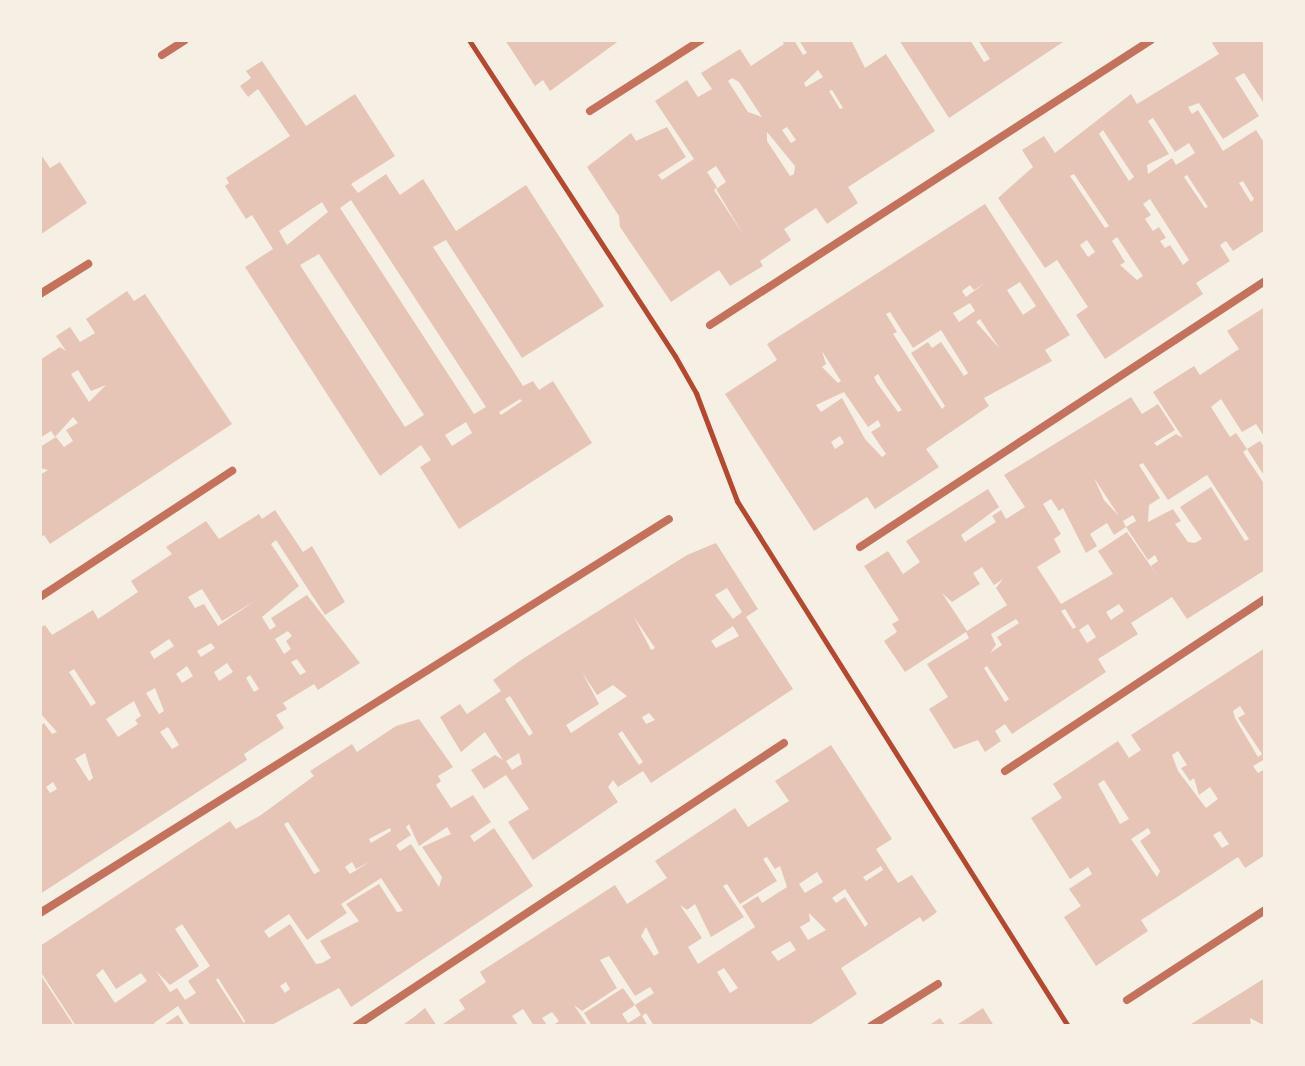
<!DOCTYPE html>
<style>
body{margin:0}
#map{position:relative;width:1305px;height:1066px;overflow:hidden;background:#f6efe4;font-family:Poppins,sans-serif}
div>[style]{position:absolute}
.building>*{inset:0;background:#e6c5b7}
.path>*{height:5px;margin:-2.5px;padding:0 2.5px;transform-origin:2.5px;border-radius:2.5px;background:#b5482f}
.minor>*{height:8px;margin:-4px;padding:0 4px;transform-origin:4px;border-radius:4px;background:#c5725c}
span{translate:-50% -50%;white-space:nowrap;text-align:center;line-height:1.15;-webkit-text-stroke:6px #f6efe4;paint-order:stroke}
.frame{position:absolute;inset:0;border:42px solid #f6efe4;pointer-events:none}
</style>
<div id="map">
<div class="building">
<i style="clip-path:polygon(505px 40px,574px 41px,620px 40px,550px 91px,543px 80px,535px 86px)"></i>
<i style="clip-path:polygon(evenodd,782px 40px,794px 40px,803px 55px,807px 53px,799px 40px,851px 40px,865px 68px,886px 54px,935px 131px,848px 187px,858px 203px,827px 224px,816px 208px,784px 229px,791px 240px,760px 261px,763px 266px,730px 286px,719px 270px,671px 302px,620px 227px,619px 216px,587px 167px,631px 133px,636px 141px,667px 127px,686px 157px,658px 175px,662px 180px,694px 159px,655px 101px,687px 80px,698px 97px,712px 89px,701px 73px,740px 49px,751px 66px,784px 44px,782px 40px,818px 70px,823px 77px,806px 87px,804px 83px,818px 70px,782px 40px,732px 78px,739px 82px,762px 117px,748px 112px,728px 81px,732px 78px,782px 40px,832px 90px,843px 108px,840px 109px,829px 91px,832px 90px,782px 40px,787px 127px,796px 140px,791px 143px,782px 130px,787px 127px,782px 40px,767px 132px,795px 166px,794px 174px,790px 176px,767px 141px,767px 132px,782px 40px,716px 166px,726px 182px,716px 189px,743px 234px,714px 190px,717px 187px,707px 172px,716px 166px)"></i>
<i style="clip-path:polygon(899px 40px,970px 40px,984px 62px,990px 59px,978px 40px,1063px 42px,949px 118px)"></i>
<i style="clip-path:polygon(evenodd,1216px 40px,1261px 40px,1265px 46px,1265px 105px,1244px 73px,1235px 78px,1259px 116px,1223px 139px,1199px 103px,1188px 107px,1192px 114px,1198px 110px,1223px 151px,1256px 130px,1265px 144px,1265px 230px,1233px 251px,1226px 241px,1220px 245px,1230px 261px,1196px 283px,1203px 294px,1105px 359px,1076px 315px,1088px 307px,1057px 260px,1045px 268px,998px 198px,1033px 167px,1022px 150px,1044px 136px,1055px 153px,1131px 94px,1137px 104px,1219px 54px,1212px 43px,1216px 40px,1153px 118px,1175px 152px,1189px 143px,1195px 153px,1176px 165px,1172px 158px,1148px 174px,1147px 165px,1169px 154px,1148px 121px,1153px 118px,1216px 40px,1103px 130px,1134px 177px,1129px 181px,1099px 134px,1103px 130px,1216px 40px,1074px 174px,1109px 226px,1105px 228px,1070px 176px,1074px 174px,1216px 40px,1187px 175px,1208px 207px,1205px 208px,1184px 177px,1187px 175px,1216px 40px,1243px 181px,1254px 199px,1251px 202px,1239px 183px,1243px 181px,1216px 40px,1150px 199px,1189px 260px,1183px 265px,1170px 245px,1165px 248px,1160px 241px,1166px 238px,1159px 227px,1153px 231px,1145px 219px,1151px 215px,1143px 204px,1150px 199px,1216px 40px,1117px 237px,1143px 276px,1137px 280px,1120px 265px,1125px 262px,1112px 241px,1117px 237px,1216px 40px,1087px 240px,1095px 252px,1088px 257px,1080px 245px,1087px 240px)"></i>
<i style="clip-path:polygon(evenodd,262px 61px,306px 126px,355px 94px,395px 156px,351px 184px,358px 193px,386px 174px,400px 195px,423px 179px,456px 231px,526px 185px,604px 306px,522px 358px,446px 240px,433px 247px,523px 386px,533px 381px,539px 390px,553px 381px,592px 443px,459px 529px,420px 467px,431px 460px,421px 445px,380px 476px,245px 267px,273px 249px,252px 215px,246px 219px,225px 186px,229px 183px,226px 178px,290px 136px,258px 89px,248px 97px,240px 86px,251px 78px,246px 71px,262px 61px,351px 200px,486px 407px,474px 414px,340px 208px,351px 200px,262px 61px,322px 202px,328px 212px,287px 245px,279px 231px,322px 202px,262px 61px,319px 254px,424px 415px,405px 427px,300px 265px,319px 254px,262px 61px,520px 399px,522px 401px,501px 415px,499px 412px,520px 399px,262px 61px,466px 422px,472px 433px,452px 446px,445px 435px,466px 422px)"></i>
<i style="clip-path:polygon(40px 153px,50px 168px,60px 162px,87px 203px,40px 235px)"></i>
<i style="clip-path:polygon(evenodd,985px 204px,1070px 335px,1045px 350px,1052px 361px,984px 398px,989px 406px,926px 449px,939px 467px,875px 509px,867px 497px,814px 531px,725px 394px,777px 360px,767px 344px,985px 204px,986px 282px,966px 297px,962px 291px,970px 285px,974px 290px,986px 282px,985px 204px,1020px 282px,1036px 306px,1023px 315px,1007px 290px,1020px 282px,985px 204px,970px 303px,975px 311px,959px 322px,953px 313px,970px 303px,985px 204px,890px 312px,913px 348px,941px 330px,968px 373px,964px 376px,941px 342px,932px 348px,928px 342px,911px 353px,945px 406px,942px 409px,893px 334px,897px 332px,886px 314px,890px 312px,985px 204px,980px 319px,1000px 349px,976px 322px,980px 319px,985px 204px,822px 351px,841px 381px,838px 383px,822px 367px,826px 364px,822px 351px,985px 204px,878px 374px,886px 387px,902px 410px,898px 412px,877px 383px,874px 377px,878px 374px,985px 204px,844px 392px,868px 427px,878px 420px,881px 426px,871px 432px,886px 454px,882px 457px,865px 439px,842px 398px,821px 412px,816px 405px,844px 392px,985px 204px,840px 436px,844px 443px,835px 449px,831px 442px,840px 436px)"></i>
<i style="clip-path:polygon(evenodd,127px 291px,134px 301px,145px 294px,232px 424px,50px 544px,44px 535px,40px 538px,40px 475px,48px 470px,40px 468px,40px 447px,56px 437px,64px 447px,73px 441px,66px 430px,78px 423px,73px 417px,55px 437px,51px 431px,40px 438px,40px 360px,60px 347px,66px 351px,56px 336px,70px 327px,80px 342px,95px 333px,86px 319px,127px 291px,78px 370px,91px 391px,106px 385px,89px 402px,71px 374px,78px 370px)"></i>
<i style="clip-path:polygon(evenodd,1265px 307px,1265px 438px,1256px 424px,1242px 432px,1221px 399px,1211px 407px,1230px 437px,1236px 433px,1247px 449px,1260px 441px,1265px 448px,1265px 477px,1247px 449px,1243px 452px,1265px 485px,1265px 570px,1187px 619px,1172px 597px,1131px 623px,1138px 634px,1098px 659px,1106px 672px,1012px 734px,1005px 724px,995px 731px,1001px 741px,985px 752px,978px 740px,954px 749px,929px 709px,948px 697px,927px 664px,969px 638px,966px 632px,905px 672px,884px 641px,897px 632px,892px 624px,899px 620px,864px 566px,888px 551px,903px 574px,920px 562px,906px 541px,988px 489px,999px 507px,961px 535px,965px 542px,996px 522px,992px 516px,1001px 510px,1006px 519px,1025px 507px,1004px 475px,1131px 397px,1142px 414px,1158px 404px,1175px 430px,1154px 443px,1157px 446px,1176px 434px,1183px 438px,1153px 392px,1194px 366px,1200px 375px,1239px 349px,1227px 331px,1265px 307px,1143px 463px,1168px 500px,1207px 475px,1249px 539px,1245px 541px,1211px 487px,1180px 507px,1202px 539px,1195px 543px,1188px 542px,1175px 524px,1181px 521px,1173px 509px,1148px 522px,1149px 505px,1160px 498px,1139px 465px,1143px 463px,1265px 307px,1094px 478px,1119px 516px,1104px 500px,1094px 478px,1265px 307px,1051px 499px,1059px 511px,1063px 508px,1086px 553px,1097px 546px,1090px 534px,1107px 523px,1114px 535px,1126px 527px,1148px 560px,1155px 555px,1158px 561px,1151px 566px,1164px 585px,1127px 532px,1098px 551px,1113px 574px,1061px 604px,1037px 567px,1061px 552px,1054px 539px,1061px 534px,1043px 504px,1051px 499px,1265px 307px,1133px 515px,1136px 521px,1126px 527px,1123px 521px,1133px 515px,1265px 307px,982px 567px,994px 585px,1003px 579px,996px 588px,1007px 605px,967px 631px,942px 593px,952px 602px,980px 584px,973px 573px,982px 567px,1265px 307px,1119px 604px,1124px 611px,1111px 620px,1106px 612px,1119px 604px,1265px 307px,1065px 609px,1076px 627px,1073px 629px,1061px 611px,1065px 609px,1265px 307px,1016px 619px,1019px 623px,997px 637px,1002px 645px,990px 653px,996px 645px,991px 634px,1016px 619px,1265px 307px,1088px 624px,1096px 637px,1087px 643px,1079px 630px,1088px 624px,1265px 307px,987px 666px,1009px 699px,1005px 702px,984px 668px,987px 666px)"></i>
<i style="clip-path:polygon(evenodd,275px 510px,303px 552px,312px 546px,345px 602px,325px 615px,276px 540px,271px 544px,299px 586px,262px 617px,270px 630px,276px 626px,271px 618px,307px 595px,360px 663px,318px 690px,314px 684px,283px 703px,287px 709px,276px 715px,284px 728px,244px 754px,247px 760px,40px 894px,40px 726px,44px 723px,52px 734px,57px 732px,40px 713px,40px 628px,45px 625px,52px 635px,93px 610px,98px 619px,138px 592px,131px 581px,172px 554px,166px 547px,206px 521px,219px 539px,259px 514px,262px 519px,275px 510px,202px 589px,222px 621px,258px 599px,218px 626px,204px 604px,195px 608px,188px 597px,202px 589px,275px 510px,288px 631px,292px 636px,286px 641px,291px 649px,284px 654px,275px 639px,288px 631px,275px 510px,169px 639px,174px 646px,154px 659px,150px 652px,169px 639px,275px 510px,211px 643px,215px 648px,201px 657px,197px 651px,211px 643px,275px 510px,297px 659px,306px 672px,300px 675px,291px 662px,297px 659px,275px 510px,227px 663px,233px 672px,219px 681px,214px 672px,227px 663px,275px 510px,187px 666px,193px 676px,182px 683px,176px 674px,187px 666px,275px 510px,74px 669px,96px 703px,91px 706px,69px 672px,74px 669px,275px 510px,250px 675px,259px 689px,254px 692px,246px 678px,250px 675px,275px 510px,155px 688px,164px 711px,159px 714px,146px 693px,155px 688px,275px 510px,134px 701px,141px 716px,135px 720px,138px 724px,118px 737px,106px 719px,134px 701px,275px 510px,168px 727px,179px 745px,172px 749px,160px 732px,168px 727px,275px 510px,85px 753px,93px 778px,89px 781px,75px 759px,85px 753px,275px 510px,53px 782px,57px 789px,50px 793px,46px 787px,53px 782px)"></i>
<i style="clip-path:polygon(evenodd,716px 543px,758px 609px,746px 617px,793px 689px,651px 783px,643px 771px,618px 787px,613px 780px,608px 787px,618px 802px,533px 860px,508px 822px,529px 809px,506px 775px,484px 789px,471px 770px,495px 755px,503px 760px,485px 732px,461px 752px,440px 717px,460px 704px,467px 714px,501px 691px,493px 680px,524px 658px,687px 555px,716px 543px,727px 588px,742px 612px,733px 619px,715px 595px,727px 588px,716px 543px,634px 617px,655px 648px,651px 650px,634px 617px,716px 543px,733px 626px,739px 636px,716px 648px,711px 641px,733px 626px,716px 543px,582px 672px,597px 695px,613px 685px,627px 696px,571px 733px,566px 725px,599px 704px,582px 672px,716px 543px,510px 696px,533px 733px,529px 736px,505px 699px,510px 696px,716px 543px,649px 713px,655px 720px,646px 724px,642px 717px,649px 713px,716px 543px,622px 731px,643px 762px,639px 765px,618px 734px,622px 731px,716px 543px,519px 753px,522px 764px,512px 770px,506px 761px,519px 753px)"></i>
<i style="clip-path:polygon(evenodd,1265px 648px,1265px 759px,1253px 766px,1258px 773px,1265px 769px,1265px 855px,1245px 868px,1238px 857px,1174px 899px,1141px 920px,1148px 931px,1096px 966px,1064px 917px,1081px 906px,1069px 889px,1092px 874px,1088px 867px,1070px 879px,1031px 818px,1062px 798px,1053px 784px,1118px 741px,1129px 758px,1141px 750px,1131px 735px,1265px 648px,1240px 706px,1245px 714px,1238px 718px,1262px 754px,1258px 757px,1235px 718px,1233px 711px,1240px 706px,1265px 648px,1178px 751px,1187px 765px,1181px 768px,1190px 781px,1194px 778px,1199px 795px,1210px 787px,1218px 799px,1206px 808px,1178px 771px,1172px 755px,1178px 751px,1265px 648px,1104px 780px,1129px 819px,1120px 824px,1098px 784px,1104px 780px,1265px 648px,1148px 828px,1151px 833px,1140px 841px,1160px 871px,1157px 877px,1131px 839px,1148px 828px,1265px 648px,1220px 831px,1229px 844px,1222px 848px,1213px 835px,1220px 831px)"></i>
<i style="clip-path:polygon(evenodd,419px 719px,453px 767px,438px 776px,441px 781px,436px 785px,451px 808px,473px 795px,491px 822px,470px 836px,474px 842px,494px 828px,533px 886px,351px 1007px,339px 988px,270px 1026px,191px 1026px,178px 1006px,154px 1023px,157px 1026px,76px 1026px,40px 971px,40px 946px,230px 821px,236px 829px,261px 815px,314px 776px,310px 771px,352px 744px,357px 752px,396px 726px,419px 719px,288px 822px,320px 871px,314px 874px,284px 824px,288px 822px,419px 719px,409px 824px,419px 846px,447px 827px,451px 834px,422px 847px,442px 877px,439px 887px,411px 844px,400px 851px,396px 845px,411px 835px,406px 827px,409px 824px,419px 719px,390px 828px,391px 831px,371px 843px,369px 839px,390px 828px,419px 719px,371px 861px,350px 874px,345px 867px,352px 862px,356px 869px,371px 861px,419px 719px,381px 878px,403px 911px,397px 912px,379px 884px,346px 904px,359px 921px,320px 941px,331px 958px,322px 963px,316px 964px,290px 924px,269px 938px,264px 931px,289px 914px,307px 940px,347px 913px,341px 904px,381px 878px,419px 719px,182px 924px,210px 966px,188px 981px,196px 993px,185px 1000px,177px 988px,170px 992px,156px 971px,170px 985px,199px 966px,175px 929px,182px 924px,419px 719px,103px 969px,116px 989px,141px 973px,147px 981px,115px 1003px,96px 975px,103px 969px,419px 719px,218px 978px,245px 1021px,244px 1023px,216px 980px,218px 978px,419px 719px,286px 982px,290px 989px,285px 993px,280px 986px,286px 982px)"></i>
<i style="clip-path:polygon(evenodd,831px 745px,892px 839px,876px 849px,898px 883px,912px 875px,937px 912px,923px 922px,920px 917px,841px 968px,857px 994px,808px 1026px,654px 1026px,646px 1013px,642px 1016px,648px 1026px,592px 1026px,584px 1013px,623px 988px,635px 1005px,654px 993px,650px 987px,635px 996px,609px 956px,600px 960px,617px 988px,582px 1011px,574px 1005px,588px 1026px,552px 1026px,559px 1021px,552px 1012px,542px 1018px,548px 1026px,534px 1026px,523px 1009px,512px 1016px,519px 1026px,440px 1026px,465px 1009px,459px 1000px,486px 982px,480px 972px,615px 885px,627px 904px,667px 878px,655px 861px,735px 808px,748px 827px,789px 801px,775px 781px,831px 745px,767px 857px,775px 869px,780px 866px,787px 887px,762px 903px,758px 896px,742px 906px,755px 927px,698px 964px,688px 947px,702px 938px,680px 905px,687px 910px,695px 904px,711px 937px,744px 917px,723px 886px,727px 884px,740px 904px,777px 881px,763px 859px,767px 857px,831px 745px,881px 866px,883px 870px,866px 881px,863px 877px,881px 866px,831px 745px,817px 872px,823px 882px,805px 893px,799px 884px,817px 872px,831px 745px,845px 889px,868px 924px,865px 927px,845px 897px,836px 903px,832px 898px,845px 889px,831px 745px,809px 913px,826px 930px,808px 940px,800px 927px,810px 921px,809px 913px,831px 745px,646px 927px,659px 953px,654px 956px,641px 936px,646px 927px,831px 745px,790px 941px,796px 950px,778px 961px,771px 952px,790px 941px,831px 745px,724px 968px,738px 988px,730px 993px,717px 972px,724px 968px,831px 745px,635px 1005px,641px 1015px,628px 1023px,622px 1014px,635px 1005px)"></i>
<i style="clip-path:polygon(40px 974px,74px 1026px,40px 1026px)"></i>
<i style="clip-path:polygon(1265px 978px,1265px 1026px,1250px 1018px,1251px 1026px,1188px 1026px)"></i>
<i style="clip-path:polygon(425px 1008px,437px 1026px,401px 1026px,414px 1017px)"></i>
<i style="clip-path:polygon(983px 1008px,994px 1026px,955px 1026px)"></i>
<i style="clip-path:polygon(178px 1015px,185px 1026px,162px 1026px)"></i>
<i style="clip-path:polygon(940px 1018px,946px 1026px,928px 1026px)"></i>
</div>
<div class="path">
<i style="left:469px;top:40px;width:377px;rotate:56.9deg"></i>
<i style="left:675px;top:356px;width:43px;rotate:60.4deg"></i>
<i style="left:696px;top:393px;width:116px;rotate:69.2deg"></i>
<i style="left:737px;top:501px;width:621px;rotate:57.77deg"></i>
</div>
<div class="minor">
<i style="left:162px;top:55px;width:27px;rotate:-33deg"></i>
<i style="left:590px;top:111px;width:132px;rotate:-32.6deg"></i>
<i style="left:40px;top:294px;width:57px;rotate:-32deg"></i>
<i style="left:710px;top:325px;width:525px;rotate:-32.87deg"></i>
<i style="left:860px;top:547px;width:485px;rotate:-33.3deg"></i>
<i style="left:40px;top:597px;width:230px;rotate:-33.3deg"></i>
<i style="left:1005px;top:771px;width:312px;rotate:-33.5deg"></i>
<i style="left:40px;top:913px;width:742px;rotate:-32.06deg"></i>
<i style="left:1127px;top:1000px;width:165px;rotate:-33.1deg"></i>
<i style="left:356px;top:1026px;width:513px;rotate:-33.47deg"></i>
<i style="left:871px;top:1026px;width:79px;rotate:-32.1deg"></i>
</div>
<div class="frame"></div>
</div>
